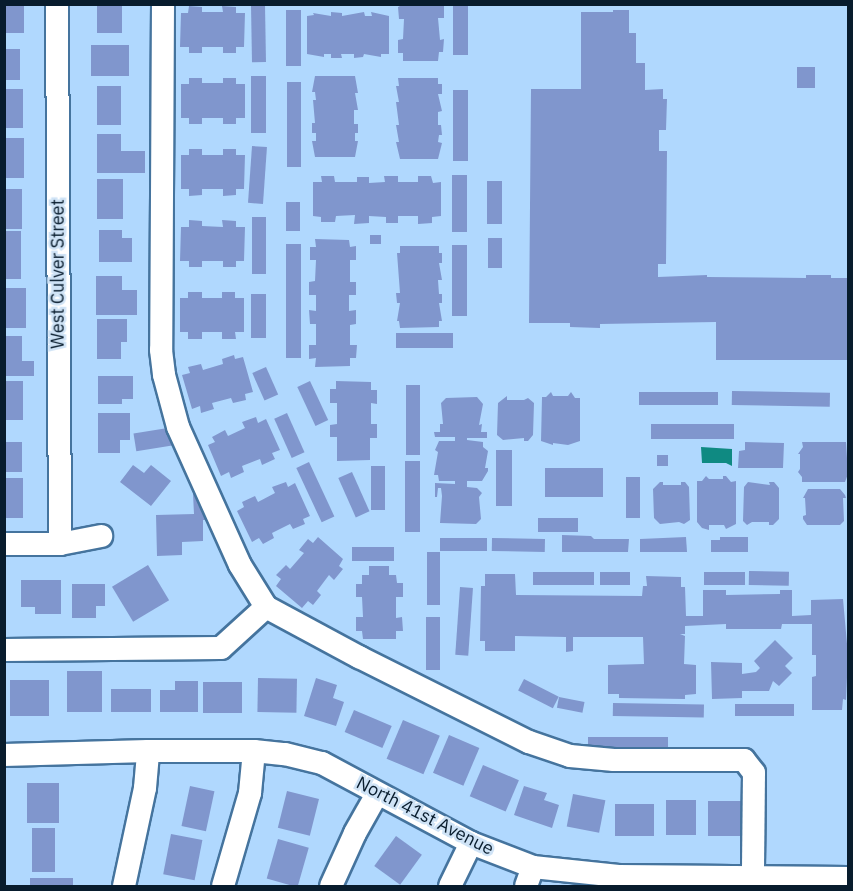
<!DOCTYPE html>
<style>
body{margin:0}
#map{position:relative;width:853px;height:891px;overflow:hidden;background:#b0d8fe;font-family:"IBM Plex Sans",sans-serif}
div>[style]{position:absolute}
.water>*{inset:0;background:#0f8a82}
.building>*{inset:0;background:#8096cd;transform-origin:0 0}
.roads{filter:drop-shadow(2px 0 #45749e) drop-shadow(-2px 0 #45749e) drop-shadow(0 2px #45749e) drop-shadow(0 -2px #45749e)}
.minor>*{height:22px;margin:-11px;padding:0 11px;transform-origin:11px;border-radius:11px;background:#fff}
span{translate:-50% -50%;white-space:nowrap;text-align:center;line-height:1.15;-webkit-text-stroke:5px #cfe3f6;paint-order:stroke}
.street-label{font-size:18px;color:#081c2d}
.frame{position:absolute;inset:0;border:6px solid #081c2d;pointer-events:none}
</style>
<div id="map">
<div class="water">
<i style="clip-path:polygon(701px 447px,732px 449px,732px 466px,726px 463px,702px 463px)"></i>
</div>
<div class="building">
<i style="left:4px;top:4px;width:20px;height:29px"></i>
<i style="left:97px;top:4px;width:25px;height:29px"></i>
<i style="clip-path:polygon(404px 4px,444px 5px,444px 18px,438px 18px,440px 40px,444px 39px,443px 52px,439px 52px,438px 61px,403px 61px,403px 53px,398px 53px,398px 40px,403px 39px,404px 19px,399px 19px,398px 7px)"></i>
<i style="left:453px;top:4px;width:15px;height:51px"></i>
<i style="left:265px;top:5px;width:57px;height:14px;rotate:89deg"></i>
<i style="clip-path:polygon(189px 6px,202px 7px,202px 12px,223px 12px,222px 6px,236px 7px,236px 13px,245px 13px,244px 47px,236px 47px,236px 53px,223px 53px,223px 47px,202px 47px,202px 53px,189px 53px,189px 47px,180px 47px,181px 13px,188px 13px)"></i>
<i style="left:286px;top:10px;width:15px;height:56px"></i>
<i style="clip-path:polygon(613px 10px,629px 10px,629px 33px,636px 33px,636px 63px,645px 63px,645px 90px,663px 89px,663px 99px,667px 99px,666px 130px,659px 130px,659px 151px,667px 151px,666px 264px,658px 264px,658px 277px,707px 275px,707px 277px,806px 278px,806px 275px,831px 275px,831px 278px,848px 278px,848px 360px,716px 360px,716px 322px,600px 324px,600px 328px,570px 327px,570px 323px,529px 323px,531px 89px,581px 89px,581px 12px,613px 12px)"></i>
<i style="clip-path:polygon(331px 12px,342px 13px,342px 16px,364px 12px,365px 16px,372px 16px,371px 12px,389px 16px,389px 54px,381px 54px,381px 57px,364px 54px,363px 57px,354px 58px,354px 54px,341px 54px,342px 58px,331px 58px,331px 54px,324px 54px,324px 57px,307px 54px,307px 16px,314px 15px,313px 13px,331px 16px)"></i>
<i style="left:91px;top:45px;width:38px;height:31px"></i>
<i style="left:4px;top:49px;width:16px;height:31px"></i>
<i style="left:797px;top:67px;width:18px;height:21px"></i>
<i style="left:251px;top:76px;width:15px;height:57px"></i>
<i style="clip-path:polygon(315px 76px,355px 76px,358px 93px,355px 93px,358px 110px,354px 110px,354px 124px,358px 124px,358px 133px,355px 133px,355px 141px,358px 141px,355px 157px,315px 157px,312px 141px,316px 141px,316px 133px,312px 133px,312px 123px,315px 123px,313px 100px,316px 100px,315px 92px,312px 92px)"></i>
<i style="clip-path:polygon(189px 78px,202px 78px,202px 83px,223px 83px,223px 78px,236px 78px,236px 84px,245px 84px,245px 118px,236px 118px,236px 124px,223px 124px,223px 118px,202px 118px,202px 124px,189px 124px,189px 118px,181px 118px,181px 84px,189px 84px)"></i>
<i style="clip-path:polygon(398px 78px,438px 78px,438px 84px,442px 84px,442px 94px,438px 94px,442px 111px,438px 112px,438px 125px,441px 125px,442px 135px,439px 135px,438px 142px,442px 143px,438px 159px,400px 159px,396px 142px,399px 142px,396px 125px,399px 125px,396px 102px,399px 102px,396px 86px,399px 86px)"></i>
<i style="left:287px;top:82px;width:14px;height:85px"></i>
<i style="left:97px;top:86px;width:24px;height:39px"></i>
<i style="left:4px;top:89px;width:19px;height:39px"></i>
<i style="left:453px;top:90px;width:15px;height:71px"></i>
<i style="clip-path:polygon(97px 134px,121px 134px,121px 151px,145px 151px,145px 173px,97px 173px)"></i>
<i style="left:5px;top:138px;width:19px;height:40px"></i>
<i style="left:252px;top:146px;width:15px;height:57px;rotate:4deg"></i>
<i style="clip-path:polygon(189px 149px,202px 149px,202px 155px,223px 155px,223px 149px,236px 149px,236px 155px,245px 155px,244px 189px,236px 189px,236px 195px,223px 196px,223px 189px,202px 189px,202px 195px,189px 196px,189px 189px,181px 189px,181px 155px,189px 155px)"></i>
<i style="left:452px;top:175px;width:15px;height:57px"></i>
<i style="clip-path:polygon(321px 176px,334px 176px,335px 182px,357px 182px,357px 177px,369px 177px,369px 183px,385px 182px,384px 176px,398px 176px,398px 182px,418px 182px,418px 176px,431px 176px,433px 183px,441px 182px,441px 216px,432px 217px,432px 223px,418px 224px,418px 216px,398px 216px,398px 223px,386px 223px,386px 217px,369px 216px,369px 223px,354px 224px,355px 215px,336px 216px,335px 222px,321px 222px,321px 217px,313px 216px,313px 182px,322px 182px)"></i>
<i style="left:97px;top:179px;width:26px;height:40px"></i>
<i style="left:487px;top:181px;width:15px;height:43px"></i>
<i style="left:5px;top:189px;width:17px;height:40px"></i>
<i style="left:286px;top:202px;width:14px;height:29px"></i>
<i style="left:252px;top:217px;width:14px;height:57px"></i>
<i style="clip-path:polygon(189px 220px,202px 221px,202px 226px,223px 227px,222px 220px,236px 221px,236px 227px,245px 227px,244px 261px,236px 261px,236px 267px,223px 267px,223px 261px,202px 261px,202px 267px,189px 267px,189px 261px,180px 261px,181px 227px,189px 227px)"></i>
<i style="clip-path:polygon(99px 230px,122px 230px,122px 238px,132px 238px,132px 262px,99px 262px)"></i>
<i style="left:4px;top:231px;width:17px;height:48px"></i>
<i style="left:370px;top:235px;width:11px;height:9px"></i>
<i style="left:502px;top:238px;width:30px;height:14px;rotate:90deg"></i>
<i style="clip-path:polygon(315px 239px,349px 240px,350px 247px,356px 246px,356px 260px,350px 260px,350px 282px,356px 282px,356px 295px,349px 295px,349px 311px,356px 310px,356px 324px,350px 325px,350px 345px,357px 345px,356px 358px,350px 358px,350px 366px,315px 367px,316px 358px,309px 359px,309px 345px,316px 345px,316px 324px,310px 324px,309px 310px,316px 311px,316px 295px,309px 295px,309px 282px,315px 281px,316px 260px,310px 260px,310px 247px,316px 247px)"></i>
<i style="left:301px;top:244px;width:114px;height:15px;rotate:90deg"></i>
<i style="left:452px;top:245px;width:15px;height:71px"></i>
<i style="clip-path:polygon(400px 246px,439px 246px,439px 253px,442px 253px,442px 263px,439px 263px,442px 280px,438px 280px,439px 294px,442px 294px,442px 303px,439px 303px,442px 321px,439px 321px,439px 327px,400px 328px,399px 321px,397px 321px,400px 303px,397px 303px,396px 293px,400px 293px,397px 253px,400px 253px)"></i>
<i style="clip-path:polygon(96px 276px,122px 276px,122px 290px,137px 290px,137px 315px,96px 315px)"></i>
<i style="left:4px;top:288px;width:22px;height:40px"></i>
<i style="clip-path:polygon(188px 292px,202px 292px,202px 298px,222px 298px,222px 292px,235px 292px,235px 298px,244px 298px,244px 332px,235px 332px,236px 339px,222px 339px,222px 332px,202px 332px,202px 339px,188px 339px,188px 332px,180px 332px,180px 298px,188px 298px)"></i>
<i style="left:251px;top:294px;width:15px;height:44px"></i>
<i style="clip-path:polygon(97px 319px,127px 319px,127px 342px,121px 342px,121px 359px,97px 359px)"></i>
<i style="left:453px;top:333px;width:15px;height:57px;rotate:90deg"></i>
<i style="clip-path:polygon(4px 336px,22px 336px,22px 361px,34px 361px,34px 376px,4px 376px)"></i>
<i style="clip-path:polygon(234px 355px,235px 359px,243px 357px,253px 392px,245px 394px,246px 400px,233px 403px,231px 398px,212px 403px,214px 409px,201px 413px,200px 406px,192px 409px,182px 375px,190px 373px,188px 367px,201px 364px,203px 370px,223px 364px,222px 359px)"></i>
<i style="left:266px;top:367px;width:30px;height:15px;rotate:66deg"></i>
<i style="clip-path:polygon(98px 376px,133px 376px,133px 399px,122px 399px,122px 404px,98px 404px)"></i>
<i style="left:4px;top:381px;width:19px;height:39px"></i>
<i style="left:310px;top:381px;width:43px;height:14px;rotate:65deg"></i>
<i style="clip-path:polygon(336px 381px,371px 382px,371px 390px,377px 390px,377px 404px,371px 403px,371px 424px,377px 424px,377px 438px,370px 438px,370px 460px,337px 461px,337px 437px,330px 437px,330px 425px,337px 424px,337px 403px,330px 403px,330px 389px,336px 389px)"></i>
<i style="left:420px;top:385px;width:70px;height:14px;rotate:90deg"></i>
<i style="left:732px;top:391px;width:98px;height:14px;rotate:1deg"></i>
<i style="clip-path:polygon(551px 392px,553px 396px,568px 396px,571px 392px,575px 398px,580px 398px,580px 441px,568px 445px,553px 443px,553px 445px,541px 441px,542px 397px,546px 397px)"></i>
<i style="left:639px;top:392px;width:79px;height:13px"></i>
<i style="clip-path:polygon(507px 396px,507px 400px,524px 400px,528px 398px,534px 403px,533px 435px,528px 441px,524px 441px,524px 438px,503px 440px,497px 435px,498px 403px)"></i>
<i style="clip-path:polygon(477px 397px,483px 404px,479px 425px,482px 424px,481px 432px,487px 432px,487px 438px,467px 438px,467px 440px,483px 442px,483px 447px,488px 451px,485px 468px,488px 468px,488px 471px,482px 481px,467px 481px,467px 487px,477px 488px,482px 493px,479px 497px,481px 519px,476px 524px,440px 523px,442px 496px,441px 488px,438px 488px,437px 497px,435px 497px,435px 483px,455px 484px,455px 481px,439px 481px,438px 475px,434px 475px,438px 452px,435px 450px,439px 441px,455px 441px,455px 437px,435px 437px,434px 432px,440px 432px,440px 424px,443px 424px,441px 403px,446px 398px)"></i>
<i style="clip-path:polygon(98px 413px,130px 413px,130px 440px,120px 440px,120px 453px,98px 453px)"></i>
<i style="left:287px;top:413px;width:43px;height:14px;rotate:66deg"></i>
<i style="clip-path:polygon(256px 417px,258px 423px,266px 419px,280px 450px,272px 453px,275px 459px,262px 465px,260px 459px,242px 466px,244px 472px,231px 478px,229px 472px,221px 476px,208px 445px,215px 442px,212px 437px,225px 430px,228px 436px,245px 428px,242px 422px)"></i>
<i style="left:651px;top:424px;width:83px;height:15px"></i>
<i style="left:174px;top:427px;width:18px;height:41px;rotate:81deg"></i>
<i style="left:4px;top:442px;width:18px;height:30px"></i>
<i style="clip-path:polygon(745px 442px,784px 443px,783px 468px,738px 468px,739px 451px,745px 450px)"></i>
<i style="clip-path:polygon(802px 442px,846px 442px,848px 474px,845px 482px,802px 482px,802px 477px,798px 472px,800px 469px,800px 454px,798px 454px,803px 447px)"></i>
<i style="left:496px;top:450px;width:16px;height:56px"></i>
<i style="left:657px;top:455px;width:11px;height:11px"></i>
<i style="left:405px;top:461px;width:15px;height:71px"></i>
<i style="left:309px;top:462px;width:60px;height:14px;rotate:65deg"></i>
<i style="clip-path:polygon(133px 465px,144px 473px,151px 465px,171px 481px,151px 506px,120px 482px)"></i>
<i style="left:371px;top:466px;width:14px;height:44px"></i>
<i style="left:545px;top:468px;width:58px;height:29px"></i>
<i style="left:352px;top:472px;width:43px;height:15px;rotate:66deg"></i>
<i style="clip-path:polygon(706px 476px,709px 479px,723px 479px,723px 476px,726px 476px,731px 482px,736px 481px,736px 524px,726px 529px,724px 525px,709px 525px,709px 530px,702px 528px,697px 522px,697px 481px,702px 481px)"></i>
<i style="left:626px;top:477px;width:14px;height:41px"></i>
<i style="left:4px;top:478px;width:19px;height:40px"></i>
<i style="clip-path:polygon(286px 482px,288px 487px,295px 483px,310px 516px,303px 519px,305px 524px,293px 529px,290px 524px,272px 533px,274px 538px,263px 544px,259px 538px,252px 542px,237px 511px,244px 507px,242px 502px,255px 496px,258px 502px,275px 493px,272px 487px)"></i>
<i style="clip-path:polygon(660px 482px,663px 482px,663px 485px,681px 485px,681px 482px,685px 482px,689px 487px,690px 520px,684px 524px,679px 522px,660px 524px,654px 518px,653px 489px)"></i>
<i style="clip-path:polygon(748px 482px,770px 485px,769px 482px,774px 482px,779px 488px,779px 519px,773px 525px,769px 525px,769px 522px,752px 522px,747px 525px,743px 521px,744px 487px)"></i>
<i style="clip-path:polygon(808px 489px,840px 489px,845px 495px,846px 498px,843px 498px,844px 521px,840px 525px,807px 525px,803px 519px,803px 516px,806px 515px,805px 498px,803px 498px)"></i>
<i style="clip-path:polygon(193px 494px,207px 494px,208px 520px,203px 520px,203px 541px,182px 542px,182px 555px,157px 556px,156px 515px,194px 514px)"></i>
<i style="left:538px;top:518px;width:40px;height:14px"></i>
<i style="clip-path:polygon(562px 535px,591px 536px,594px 539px,629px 539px,628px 552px,562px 552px)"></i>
<i style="clip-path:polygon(318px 537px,343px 559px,339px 566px,343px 569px,334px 580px,329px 575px,317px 591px,321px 595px,313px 605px,308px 601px,302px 608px,276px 586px,281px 579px,276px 575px,286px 565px,290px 569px,304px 553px,299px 550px,308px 539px,313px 543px)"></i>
<i style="clip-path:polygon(686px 537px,687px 552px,640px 552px,640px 539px)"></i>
<i style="clip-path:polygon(720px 537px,748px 537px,748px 552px,711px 552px,711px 540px,720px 540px)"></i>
<i style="left:440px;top:538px;width:47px;height:13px"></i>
<i style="left:492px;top:538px;width:53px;height:13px;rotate:1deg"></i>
<i style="left:352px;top:547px;width:42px;height:14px"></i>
<i style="left:427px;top:552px;width:13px;height:53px"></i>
<i style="left:148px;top:565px;width:41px;height:42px;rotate:59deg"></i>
<i style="clip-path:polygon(369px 566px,389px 566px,389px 575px,396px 575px,397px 583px,403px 583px,403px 597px,396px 597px,396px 618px,402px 617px,403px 631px,396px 631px,396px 639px,363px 639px,362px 631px,356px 631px,356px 617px,363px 617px,362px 597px,356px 597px,356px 584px,362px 584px,362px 575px,369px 575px)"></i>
<i style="left:749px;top:571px;width:40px;height:14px;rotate:1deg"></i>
<i style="left:533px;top:572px;width:61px;height:13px"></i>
<i style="left:600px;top:572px;width:30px;height:13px"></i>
<i style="left:704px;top:572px;width:41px;height:13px"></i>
<i style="clip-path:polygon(485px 574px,515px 574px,516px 595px,642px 596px,643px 586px,647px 586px,646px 576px,681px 577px,681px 587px,685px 587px,686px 616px,703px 616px,703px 590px,726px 590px,726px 595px,780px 594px,780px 590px,792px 590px,792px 616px,811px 615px,811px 600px,843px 599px,848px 655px,846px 700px,843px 699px,842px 710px,812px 710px,812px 677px,816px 676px,816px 655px,812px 655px,812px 624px,782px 624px,781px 629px,726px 629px,726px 624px,685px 626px,685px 634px,680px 634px,685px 636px,684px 664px,696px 665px,696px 694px,685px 695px,685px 699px,619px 698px,619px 694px,608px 694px,608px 665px,644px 664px,643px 637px,573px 637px,573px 651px,566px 652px,566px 637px,515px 636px,515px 651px,485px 651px,485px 641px,480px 641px,481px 586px,485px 586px)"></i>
<i style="clip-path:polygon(21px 580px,61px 580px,61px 614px,35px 614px,35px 607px,21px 607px)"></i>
<i style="clip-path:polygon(72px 584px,105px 584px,105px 606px,96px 606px,96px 618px,72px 618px)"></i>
<i style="left:460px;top:587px;width:13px;height:68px;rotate:4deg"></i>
<i style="left:440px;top:617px;width:53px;height:14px;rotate:90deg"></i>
<i style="clip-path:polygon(775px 640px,793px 658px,785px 666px,792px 673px,779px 686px,773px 681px,769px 691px,742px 691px,742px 698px,712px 699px,711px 662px,742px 663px,742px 674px,756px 672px,760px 668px,754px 661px)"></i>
<i style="left:67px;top:671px;width:35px;height:41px"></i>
<i style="left:258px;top:678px;width:39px;height:34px;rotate:1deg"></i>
<i style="clip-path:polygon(316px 678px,337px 685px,333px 698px,344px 702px,336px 726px,304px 716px)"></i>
<i style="left:524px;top:679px;width:39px;height:13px;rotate:27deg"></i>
<i style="left:10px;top:680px;width:39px;height:36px"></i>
<i style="clip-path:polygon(175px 681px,198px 681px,198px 712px,160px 712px,160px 690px,175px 690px)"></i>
<i style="left:203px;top:682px;width:39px;height:31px"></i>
<i style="left:111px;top:689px;width:40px;height:23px"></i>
<i style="left:559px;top:697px;width:26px;height:11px;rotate:11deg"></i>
<i style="left:613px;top:703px;width:91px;height:13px;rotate:1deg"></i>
<i style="left:735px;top:704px;width:59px;height:12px"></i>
<i style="left:354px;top:710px;width:41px;height:24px;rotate:23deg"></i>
<i style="left:403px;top:720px;width:40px;height:42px;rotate:23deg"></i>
<i style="left:449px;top:735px;width:33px;height:41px;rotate:23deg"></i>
<i style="left:588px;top:737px;width:80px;height:12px"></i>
<i style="left:483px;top:765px;width:39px;height:34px;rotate:23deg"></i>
<i style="left:27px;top:783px;width:32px;height:40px"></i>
<i style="left:190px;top:786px;width:25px;height:41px;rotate:12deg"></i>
<i style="clip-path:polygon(524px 786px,547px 793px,544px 800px,559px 805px,552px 828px,514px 815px)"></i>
<i style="left:287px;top:791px;width:33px;height:38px;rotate:14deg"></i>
<i style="left:573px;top:794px;width:33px;height:33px;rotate:11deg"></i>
<i style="left:666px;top:800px;width:30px;height:35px"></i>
<i style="left:708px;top:801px;width:40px;height:35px"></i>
<i style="left:615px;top:804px;width:39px;height:32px"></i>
<i style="left:32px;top:828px;width:23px;height:44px"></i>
<i style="left:171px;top:834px;width:32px;height:41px;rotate:11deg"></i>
<i style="left:396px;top:836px;width:32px;height:37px;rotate:36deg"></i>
<i style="left:278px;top:839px;width:32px;height:41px;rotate:16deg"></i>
<i style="left:30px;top:878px;width:43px;height:8px"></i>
</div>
<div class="roads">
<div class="minor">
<i style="left:57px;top:4px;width:540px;rotate:89.68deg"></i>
<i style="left:163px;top:4px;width:346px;rotate:90.3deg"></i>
<i style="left:161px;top:350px;width:25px;rotate:83deg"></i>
<i style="left:164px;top:375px;width:54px;rotate:74.9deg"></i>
<i style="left:178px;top:427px;width:151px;rotate:65.8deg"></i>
<i style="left:240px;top:565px;width:49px;rotate:58.2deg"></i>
<i style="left:266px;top:607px;width:106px;rotate:28.3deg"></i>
<i style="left:359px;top:657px;width:190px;rotate:26.6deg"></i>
<i style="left:529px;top:742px;width:43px;rotate:18.9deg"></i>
<i style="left:570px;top:756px;width:44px;rotate:5.2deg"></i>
<i style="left:614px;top:760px;width:130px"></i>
<i style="left:744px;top:760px;width:16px;rotate:52deg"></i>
<i style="left:754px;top:773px;width:104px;rotate:90.6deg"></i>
<i style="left:4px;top:544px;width:56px"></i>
<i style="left:60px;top:544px;width:42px;rotate:-11deg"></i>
<i style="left:4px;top:650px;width:217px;rotate:-0.5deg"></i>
<i style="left:221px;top:648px;width:61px;rotate:-42.3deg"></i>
<i style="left:4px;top:755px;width:144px;rotate:-1.6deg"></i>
<i style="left:148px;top:751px;width:106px"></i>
<i style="left:254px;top:751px;width:31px;rotate:6deg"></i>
<i style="left:285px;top:754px;width:38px;rotate:14deg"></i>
<i style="left:322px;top:763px;width:169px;rotate:28.2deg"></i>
<i style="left:471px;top:843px;width:66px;rotate:21.2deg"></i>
<i style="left:533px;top:867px;width:86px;rotate:6deg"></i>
<i style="left:619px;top:876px;width:229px;rotate:0.5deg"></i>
<i style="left:124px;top:886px;width:100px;rotate:-77.9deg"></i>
<i style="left:145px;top:788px;width:37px;rotate:-85deg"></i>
<i style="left:223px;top:886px;width:97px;rotate:-73.8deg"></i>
<i style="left:250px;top:793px;width:42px;rotate:-84.6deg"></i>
<i style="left:331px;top:886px;width:58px;rotate:-65.6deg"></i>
<i style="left:355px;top:833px;width:45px;rotate:-60.6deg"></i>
<i style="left:450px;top:886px;width:48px;rotate:-64deg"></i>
<i style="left:526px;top:886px;width:20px;rotate:-70deg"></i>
</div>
</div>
<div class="street-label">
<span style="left:58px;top:274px;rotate:-90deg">West Culver Street</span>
<span style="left:425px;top:816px;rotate:27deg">North 41st Avenue</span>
</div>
<div class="frame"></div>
</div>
